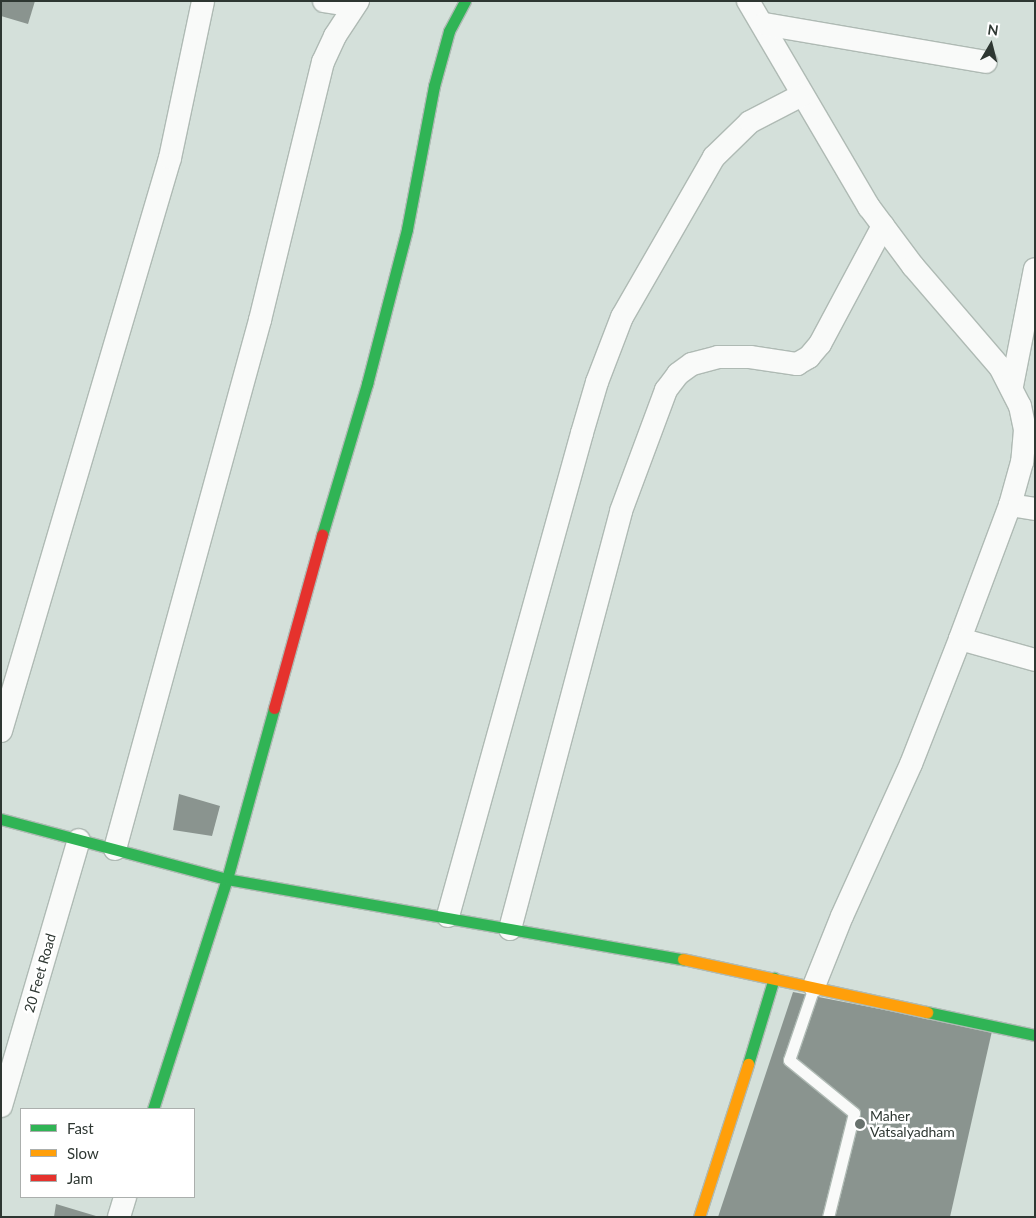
<!DOCTYPE html>
<style>
body{margin:0}
#map{position:relative;width:1036px;height:1218px;overflow:hidden;background:#d4e0da;font-family:Lato,sans-serif}
div>[style]{position:absolute}
.building>*{inset:0;background:#8a948f}
.roads{filter:drop-shadow(1px 0 #afbab4) drop-shadow(-1px 0 #afbab4) drop-shadow(0 1px #afbab4) drop-shadow(0 -1px #afbab4)}
.lane>*{height:11px;margin:-5.5px;padding:0 5.5px;transform-origin:5.5px;border-radius:5.5px;background:#f9faf9}
.street>*{height:22px;margin:-11px;padding:0 11px;transform-origin:11px;border-radius:11px;background:#f9faf9}
.fast>*{height:11px;margin:-5.5px;padding:0 5.5px;transform-origin:5.5px;border-radius:5.5px;background:#30b455}
.slow>*{height:11px;margin:-5.5px;padding:0 5.5px;transform-origin:5.5px;border-radius:5.5px;background:#ff9f0a}
.jam>*{height:11px;margin:-5.5px;padding:0 5.5px;transform-origin:5.5px;border-radius:5.5px;background:#e5322d}
.dots>*{width:14px;height:14px;translate:-50% -50%;box-sizing:border-box;border:2px solid #fff;border-radius:50%}
span{translate:-50% -50%;white-space:nowrap;text-align:center;line-height:1.15;-webkit-text-stroke:5px #fff;paint-order:stroke}
.street-label{font-size:14px;color:#2e3732}
.poi-label{font-size:14px;color:#2e3732}
.left{translate:0 -50%;text-align:left}
.frame{position:absolute;inset:0;border:2px solid #2e3732;pointer-events:none}
.legend{position:absolute;left:20px;top:1108px;width:175px;height:90px;box-sizing:border-box;background:#fff;border:1px solid #abafad;margin:0;padding:6px 9px;list-style:none;font-size:15px;color:#2e3732}
.legend li{display:flex;align-items:center;gap:10px;height:25px}
.legend b{width:25px;border:1px solid #abafad}
.north{position:absolute;left:966px;top:20px;width:50px;height:50px;-webkit-text-stroke:4px #fff;paint-order:stroke;rotate:8deg;font-size:14px;font-weight:700;line-height:20px;text-align:center;color:#2e3732}
.north::after{content:'';display:block;margin:auto;width:18px;height:22px;background:#2e3732;clip-path:polygon(50% 0,100% 100%,50% 72%,0 100%)}
</style>
<div id="map">
<div class="building">
<i style="clip-path:polygon(1px 1px,35px 1px,28px 24px,1px 16px)"></i>
<i style="clip-path:polygon(179px 794px,220px 806px,212px 836px,173px 830px)"></i>
<i style="clip-path:polygon(793px 992px,992px 1031px,950px 1217px,718px 1217px)"></i>
<i style="clip-path:polygon(56px 1204px,96px 1216px,96px 1217px,54px 1217px)"></i>
</div>
<div class="roads">
<div class="lane">
<i style="left:814px;top:987px;width:77px;rotate:108.9deg"></i>
<i style="left:789px;top:1060px;width:84px;rotate:39.2deg"></i>
<i style="left:854px;top:1113px;width:107px;rotate:104deg"></i>
</div>
<div class="street">
<i style="left:324px;top:1px;width:30px;rotate:9deg"></i>
<i style="left:748px;top:1px;width:239px;rotate:59.6deg"></i>
<i style="left:869px;top:207px;width:74px;rotate:53.3deg"></i>
<i style="left:913px;top:266px;width:133px;rotate:49.3deg"></i>
<i style="left:1000px;top:367px;width:44px;rotate:62.9deg"></i>
<i style="left:1020px;top:406px;width:25px;rotate:78deg"></i>
<i style="left:1025px;top:430px;width:32px;rotate:95deg"></i>
<i style="left:1022px;top:462px;width:45px;rotate:105.6deg"></i>
<i style="left:1010px;top:505px;width:143px;rotate:110.5deg"></i>
<i style="left:960px;top:639px;width:134px;rotate:111.4deg"></i>
<i style="left:911px;top:764px;width:167px;rotate:114.4deg"></i>
<i style="left:842px;top:916px;width:75px;rotate:111.8deg"></i>
<i style="left:764px;top:24px;width:225px;rotate:9.7deg"></i>
<i style="left:1012px;top:386px;width:119px;rotate:-78.9deg"></i>
<i style="left:1010px;top:505px;width:25px;rotate:9deg"></i>
<i style="left:960px;top:639px;width:78px;rotate:15.6deg"></i>
<i style="left:1px;top:731px;width:597px;rotate:-73.57deg"></i>
<i style="left:170px;top:158px;width:160px;rotate:-78.1deg"></i>
<i style="left:115px;top:849px;width:549px;rotate:-74.67deg"></i>
<i style="left:260px;top:320px;width:266px;rotate:-76.3deg"></i>
<i style="left:323px;top:62px;width:29px;rotate:-65deg"></i>
<i style="left:335px;top:36px;width:42px;rotate:-56.7deg"></i>
<i style="left:448px;top:916px;width:501px;rotate:-74.49deg"></i>
<i style="left:582px;top:433px;width:53px;rotate:-73.6deg"></i>
<i style="left:597px;top:382px;width:70px;rotate:-69deg"></i>
<i style="left:622px;top:317px;width:185px;rotate:-60.1deg"></i>
<i style="left:714px;top:157px;width:50px;rotate:-44.2deg"></i>
<i style="left:750px;top:122px;width:59px;rotate:-27.4deg"></i>
<i style="left:510px;top:929px;width:432px;rotate:-75.1deg"></i>
<i style="left:621px;top:511px;width:129px;rotate:-69.6deg"></i>
<i style="left:666px;top:390px;width:20px;rotate:-53deg"></i>
<i style="left:678px;top:374px;width:17px;rotate:-36deg"></i>
<i style="left:692px;top:364px;width:27px;rotate:-15deg"></i>
<i style="left:718px;top:357px;width:32px"></i>
<i style="left:750px;top:357px;width:48px;rotate:8.5deg"></i>
<i style="left:797px;top:364px;width:14px;rotate:-30deg"></i>
<i style="left:809px;top:357px;width:17px;rotate:-50deg"></i>
<i style="left:820px;top:344px;width:134px;rotate:-61.9deg"></i>
<i style="left:1px;top:1106px;width:277px;rotate:-73.7deg"></i>
<i style="left:119px;top:1217px;width:21px;rotate:-73deg"></i>
</div>
<div class="fast">
<i style="left:322px;top:535px;width:158px;rotate:-73.4deg"></i>
<i style="left:367px;top:384px;width:160px;rotate:-75.5deg"></i>
<i style="left:407px;top:229px;width:146px;rotate:-79.3deg"></i>
<i style="left:434px;top:86px;width:57px;rotate:-74.7deg"></i>
<i style="left:449px;top:31px;width:34px;rotate:-62deg"></i>
<i style="left:1px;top:819px;width:234px;rotate:14.9deg"></i>
<i style="left:227px;top:879px;width:463px;rotate:10deg"></i>
<i style="left:927px;top:1012px;width:110px;rotate:12deg"></i>
<i style="left:748px;top:1064px;width:90px;rotate:-73.2deg"></i>
<i style="left:153px;top:1109px;width:242px;rotate:-72.2deg"></i>
<i style="left:227px;top:879px;width:177px;rotate:-74.6deg"></i>
</div>
<div class="slow">
<i style="left:683px;top:959px;width:250px;rotate:12.3deg"></i>
<i style="left:699px;top:1217px;width:161px;rotate:-72.2deg"></i>
</div>
<div class="jam">
<i style="left:274px;top:708px;width:180px;rotate:-74.5deg"></i>
</div>
</div>
<div class="dots">
<i style="left:860px;top:1124px;background:#68726d"></i>
</div>
<div class="street-label">
<span style="left:40px;top:973px;rotate:-74deg">20 Feet Road</span>
</div>
<div class="poi-label">
<span class="left" style="left:870px;top:1124px">Maher<br>Vatsalyadham</span>
</div>
<div class="frame"></div>
<ul class="legend">
<li><b style="height:6px;background:#30b455"></b>Fast</li>
<li><b style="height:6px;background:#ff9f0a"></b>Slow</li>
<li><b style="height:6px;background:#e5322d"></b>Jam</li>
</ul>
<div class="north">N</div>
</div>
